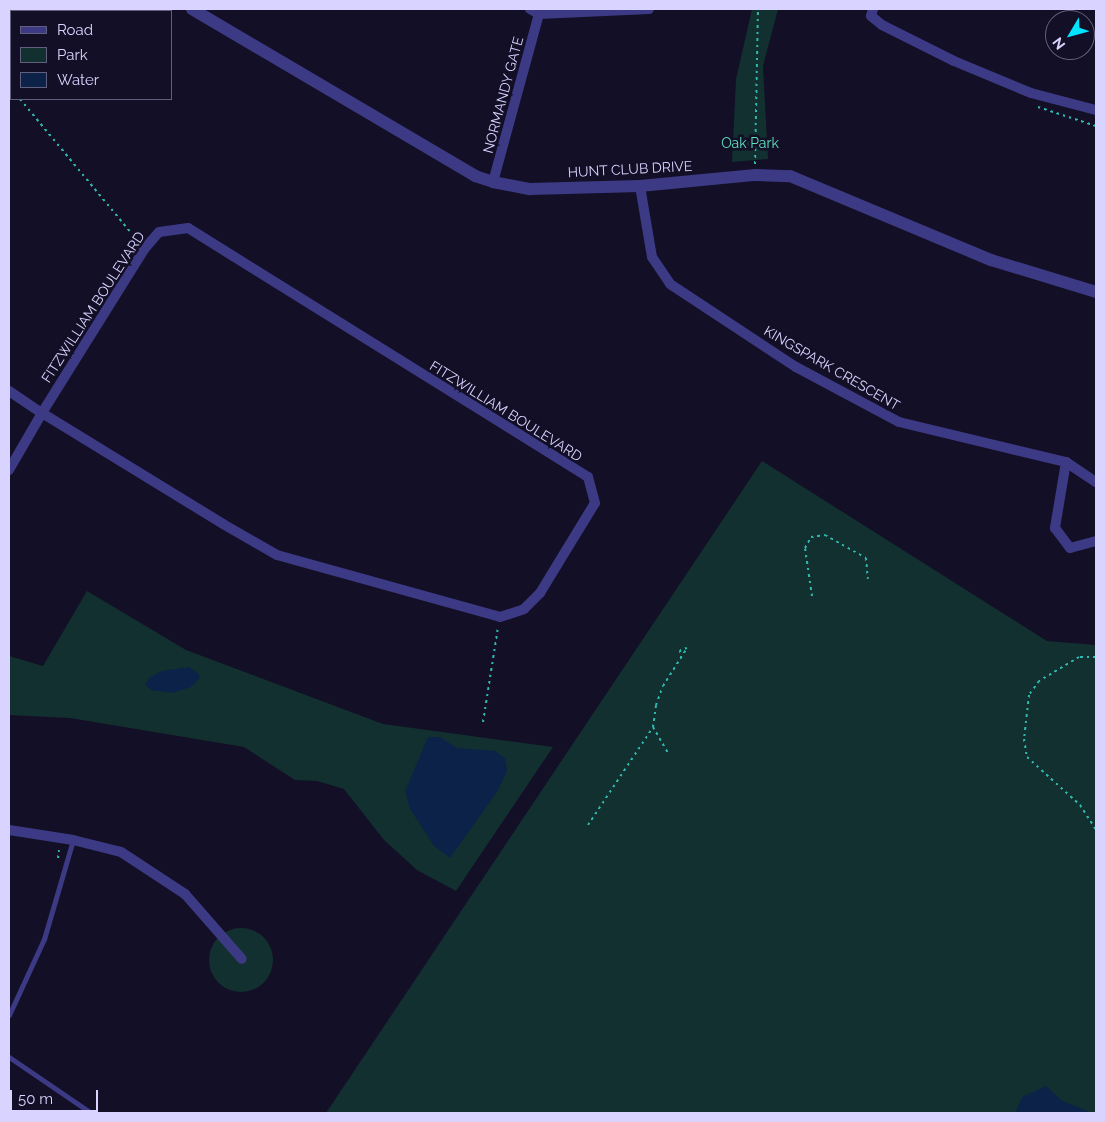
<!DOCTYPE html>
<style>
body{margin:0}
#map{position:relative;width:1105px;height:1122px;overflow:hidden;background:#130f26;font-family:Raleway,sans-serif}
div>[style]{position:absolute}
.green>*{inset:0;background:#12302f}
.round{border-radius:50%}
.water>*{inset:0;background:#0c2248}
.path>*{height:2px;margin-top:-1px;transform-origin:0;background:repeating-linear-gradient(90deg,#2fb8b0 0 2.5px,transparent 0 6.5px)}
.service>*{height:5px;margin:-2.5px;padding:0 2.5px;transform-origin:2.5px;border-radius:2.5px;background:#3d3a85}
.minor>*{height:10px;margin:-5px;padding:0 5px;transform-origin:5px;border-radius:5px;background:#3d3a85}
.tertiary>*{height:12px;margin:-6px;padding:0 6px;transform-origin:6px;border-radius:6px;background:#3d3a85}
span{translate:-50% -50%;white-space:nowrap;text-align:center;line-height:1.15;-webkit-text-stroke:5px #130f26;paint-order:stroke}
.street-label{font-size:14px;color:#d9d4ff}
.park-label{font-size:14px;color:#5fe0c0}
.frame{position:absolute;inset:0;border:10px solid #d9d4ff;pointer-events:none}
.legend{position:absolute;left:10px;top:10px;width:162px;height:90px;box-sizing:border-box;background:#130f26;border:1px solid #625e7d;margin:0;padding:6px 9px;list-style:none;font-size:15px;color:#d9d4ff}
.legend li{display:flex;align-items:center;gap:10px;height:25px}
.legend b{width:25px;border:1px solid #625e7d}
.north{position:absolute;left:1045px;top:10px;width:50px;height:50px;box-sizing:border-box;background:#130f26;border:1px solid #625e7d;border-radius:50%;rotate:233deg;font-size:14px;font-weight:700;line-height:20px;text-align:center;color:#d9d4ff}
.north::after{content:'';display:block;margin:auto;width:18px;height:22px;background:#00e5ff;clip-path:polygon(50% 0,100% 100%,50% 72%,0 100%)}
.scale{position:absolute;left:10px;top:1090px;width:88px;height:22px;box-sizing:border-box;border:2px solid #d9d4ff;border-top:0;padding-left:6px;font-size:15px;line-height:18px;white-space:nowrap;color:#d9d4ff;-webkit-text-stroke:4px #130f26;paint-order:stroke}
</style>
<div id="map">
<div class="green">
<i style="clip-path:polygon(752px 9px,778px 9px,763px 66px,768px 159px,732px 162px,736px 79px)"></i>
<i style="clip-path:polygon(762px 461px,1047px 641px,1096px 645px,1096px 1113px,326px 1113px)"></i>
<i style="clip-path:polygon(87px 591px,186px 650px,383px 724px,553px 747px,456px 891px,417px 870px,384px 840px,344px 789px,317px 781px,295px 780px,244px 747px,70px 718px,9px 715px,9px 656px,43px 666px)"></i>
<i class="round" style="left:209px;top:928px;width:64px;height:64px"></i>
</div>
<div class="water">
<i style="clip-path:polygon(189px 667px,199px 674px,200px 678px,191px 687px,172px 693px,151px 690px,145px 685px,150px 677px,162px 671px)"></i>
<i style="clip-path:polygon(428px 737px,440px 737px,457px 748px,495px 751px,505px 758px,507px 771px,497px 792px,450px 858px,434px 846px,410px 809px,405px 791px)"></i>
<i style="clip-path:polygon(1046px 1086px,1061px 1100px,1092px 1113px,1015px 1113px,1022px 1097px)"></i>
</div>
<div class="path">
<i style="left:20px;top:99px;width:185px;rotate:50.3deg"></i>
<i style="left:1038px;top:107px;width:61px;rotate:18.1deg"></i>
<i style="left:755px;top:164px;width:155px;rotate:-88.9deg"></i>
<i style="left:812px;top:596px;width:49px;rotate:-98.3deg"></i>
<i style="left:805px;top:548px;width:13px;rotate:-61deg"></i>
<i style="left:811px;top:537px;width:14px;rotate:-8deg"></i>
<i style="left:825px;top:535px;width:47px;rotate:29.3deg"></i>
<i style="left:866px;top:558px;width:21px;rotate:85deg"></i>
<i style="left:1096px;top:657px;width:17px;rotate:180deg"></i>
<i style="left:1079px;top:657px;width:47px;rotate:149deg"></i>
<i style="left:1039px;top:681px;width:17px;rotate:126deg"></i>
<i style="left:1029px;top:695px;width:44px;rotate:96.5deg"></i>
<i style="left:1024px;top:739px;width:18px;rotate:81deg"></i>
<i style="left:1027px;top:757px;width:72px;rotate:42.2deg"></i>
<i style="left:1080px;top:805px;width:30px;rotate:57deg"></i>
<i style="left:483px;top:722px;width:96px;rotate:-81deg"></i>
<i style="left:653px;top:727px;width:22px;rotate:-82deg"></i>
<i style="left:656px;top:705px;width:20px;rotate:-70deg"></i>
<i style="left:663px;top:686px;width:45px;rotate:-57.7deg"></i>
<i style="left:687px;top:648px;width:7px;rotate:164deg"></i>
<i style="left:680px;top:650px;width:7px;rotate:82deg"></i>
<i style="left:588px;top:825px;width:118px;rotate:-56.4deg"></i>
<i style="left:653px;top:727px;width:32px;rotate:60deg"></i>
<i style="left:58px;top:858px;width:8px;rotate:-83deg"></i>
</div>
<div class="service">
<i style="left:9px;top:1015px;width:84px;rotate:-65.3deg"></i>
<i style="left:44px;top:939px;width:103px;rotate:-73.7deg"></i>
<i style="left:9px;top:1057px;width:99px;rotate:34.3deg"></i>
</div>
<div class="minor">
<i style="left:530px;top:9px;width:10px;rotate:29deg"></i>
<i style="left:539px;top:14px;width:110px;rotate:-2.6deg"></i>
<i style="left:873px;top:9px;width:7px;rotate:106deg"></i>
<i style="left:871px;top:16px;width:14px;rotate:39deg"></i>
<i style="left:882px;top:25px;width:80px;rotate:26.6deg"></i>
<i style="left:954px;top:61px;width:83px;rotate:22.6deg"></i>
<i style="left:1031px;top:93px;width:67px;rotate:14.7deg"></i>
<i style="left:493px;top:182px;width:174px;rotate:-74.7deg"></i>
<i style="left:640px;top:186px;width:72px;rotate:80.4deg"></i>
<i style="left:652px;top:257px;width:32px;rotate:56deg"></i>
<i style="left:670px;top:284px;width:151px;rotate:33.4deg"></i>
<i style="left:796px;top:367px;width:117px;rotate:28.1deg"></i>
<i style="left:899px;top:422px;width:172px;rotate:13.5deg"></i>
<i style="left:1066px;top:462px;width:67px;rotate:99.5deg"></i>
<i style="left:1055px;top:528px;width:25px;rotate:53deg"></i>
<i style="left:1070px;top:548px;width:27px;rotate:-15deg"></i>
<i style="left:9px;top:391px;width:40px;rotate:34deg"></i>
<i style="left:42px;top:413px;width:212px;rotate:31.5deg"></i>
<i style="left:223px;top:524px;width:62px;rotate:29.9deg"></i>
<i style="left:277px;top:555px;width:231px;rotate:15.5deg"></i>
<i style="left:500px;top:617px;width:25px;rotate:-18deg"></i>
<i style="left:524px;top:609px;width:23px;rotate:-45deg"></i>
<i style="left:540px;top:593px;width:105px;rotate:-58.6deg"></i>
<i style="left:595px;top:503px;width:27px;rotate:-105deg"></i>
<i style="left:588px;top:477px;width:471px;rotate:-148.1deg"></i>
<i style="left:188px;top:228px;width:29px;rotate:172deg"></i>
<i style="left:159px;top:232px;width:21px;rotate:131deg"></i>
<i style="left:145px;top:248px;width:195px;rotate:122deg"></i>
<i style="left:42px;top:413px;width:66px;rotate:120.1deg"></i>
<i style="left:1066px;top:462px;width:36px;rotate:34deg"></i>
<i style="left:9px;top:830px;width:65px;rotate:8.9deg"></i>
<i style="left:73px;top:840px;width:49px;rotate:14deg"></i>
<i style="left:121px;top:852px;width:77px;rotate:33.3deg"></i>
<i style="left:185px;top:894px;width:86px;rotate:48.8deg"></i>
</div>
<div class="tertiary">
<i style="left:192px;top:9px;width:329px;rotate:30.5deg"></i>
<i style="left:475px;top:176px;width:19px;rotate:18deg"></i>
<i style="left:493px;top:182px;width:38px;rotate:11deg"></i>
<i style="left:530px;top:189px;width:110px;rotate:-1.6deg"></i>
<i style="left:640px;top:186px;width:116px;rotate:-5.5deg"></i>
<i style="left:755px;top:175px;width:35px;rotate:2deg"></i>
<i style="left:790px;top:176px;width:218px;rotate:22.7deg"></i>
<i style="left:991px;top:260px;width:110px;rotate:16.9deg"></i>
<i style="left:58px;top:11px;width:2px;rotate:-63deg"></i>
<i style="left:9px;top:84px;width:4px;rotate:-56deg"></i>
</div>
<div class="street-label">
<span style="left:503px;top:95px;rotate:-75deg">NORMANDY GATE</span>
<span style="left:630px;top:169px;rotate:-3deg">HUNT CLUB DRIVE</span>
<span style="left:93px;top:307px;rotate:-57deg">FITZWILLIAM BOULEVARD</span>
<span style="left:832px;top:368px;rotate:30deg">KINGSPARK CRESCENT</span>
<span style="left:506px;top:411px;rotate:32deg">FITZWILLIAM BOULEVARD</span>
</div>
<div class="park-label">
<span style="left:750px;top:143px">Oak Park</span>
</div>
<div class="frame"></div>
<ul class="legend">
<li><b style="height:6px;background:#3d3a85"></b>Road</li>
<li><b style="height:14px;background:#12302f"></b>Park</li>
<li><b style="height:14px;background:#0c2248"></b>Water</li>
</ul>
<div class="north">N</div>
<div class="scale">50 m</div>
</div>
